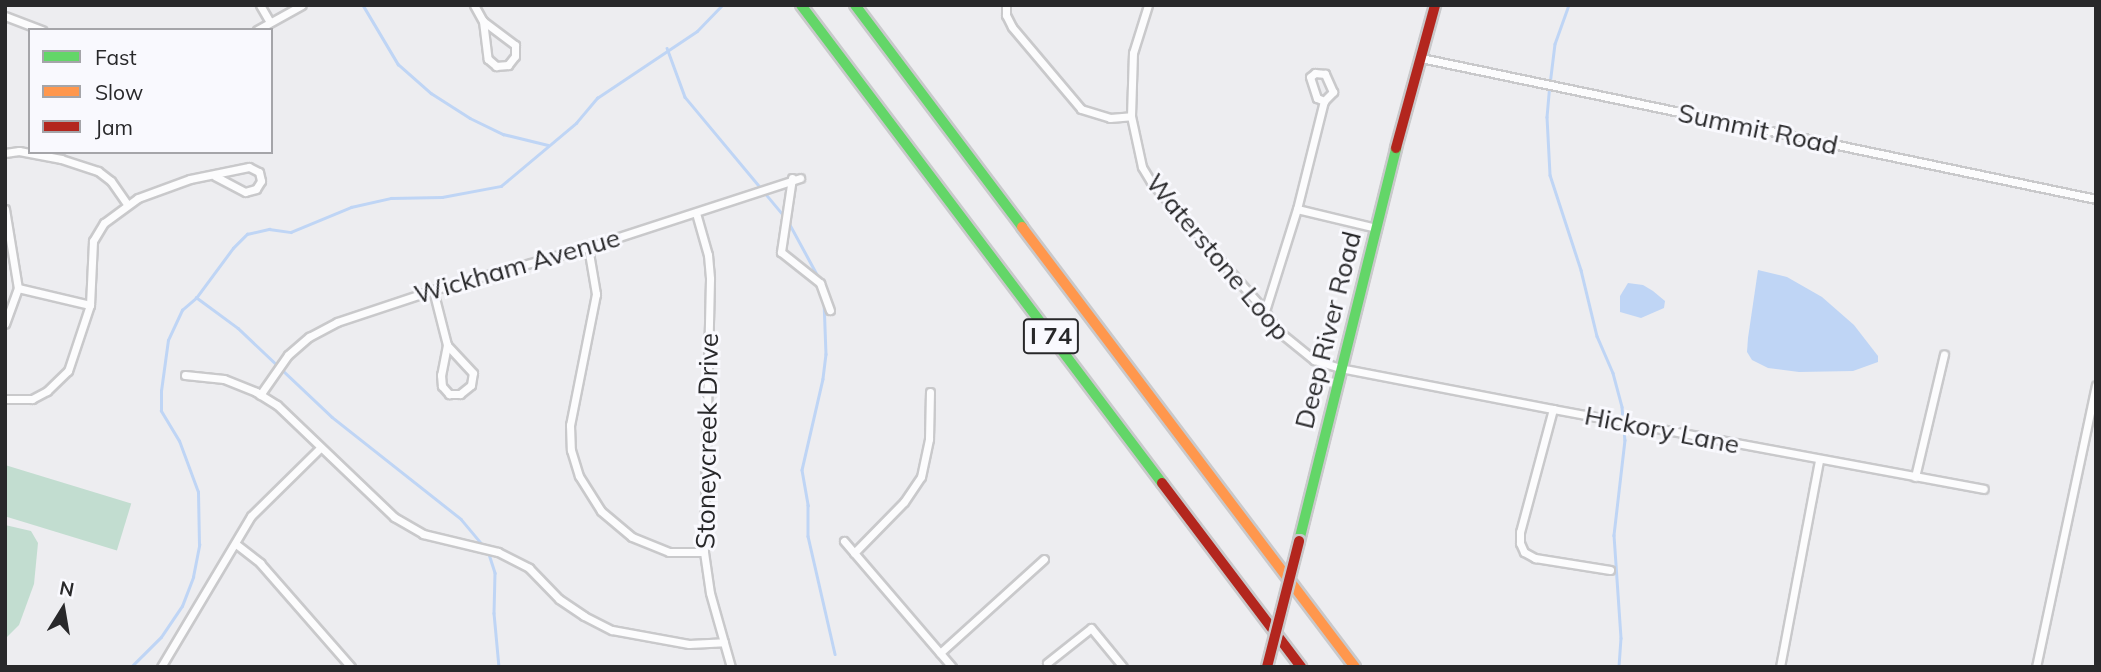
<!DOCTYPE html>
<style>
body{margin:0}
#map{position:relative;width:2101px;height:672px;overflow:hidden;background:#ededf0;font-family:Mulish,sans-serif}
div>[style]{position:absolute}
.green>*{inset:0;background:#c2ddd0;transform-origin:0 0}
.water>*{inset:0;background:#bfd5f5}
.stream>*{height:2.5px;margin:-1.25px;padding:0 1.25px;transform-origin:1.25px;border-radius:1.25px;background:#bfd5f5}
.roads{filter:drop-shadow(2px 0 #c9c9cb) drop-shadow(-2px 0 #c9c9cb) drop-shadow(0 2px #c9c9cb) drop-shadow(0 -2px #c9c9cb)}
.street>*{height:7px;margin:-3.5px;padding:0 3.5px;transform-origin:3.5px;border-radius:3.5px;background:#fcfcfd}
.fast>*{height:10px;margin:-5px;padding:0 5px;transform-origin:5px;border-radius:5px;background:#63d668}
.slow>*{height:10px;margin:-5px;padding:0 5px;transform-origin:5px;border-radius:5px;background:#ff974d}
.jam>*{height:10px;margin:-5px;padding:0 5px;transform-origin:5px;border-radius:5px;background:#b3261e}
.bridges{filter:drop-shadow(2px 0 #c9c9cb) drop-shadow(-2px 0 #c9c9cb) drop-shadow(0 2px #c9c9cb) drop-shadow(0 -2px #c9c9cb)}
.jam-bridge>*{height:10px;margin:-5px;padding:0 5px;transform-origin:5px;border-radius:5px;background:#b3261e}
span{translate:-50% -50%;white-space:nowrap;text-align:center;line-height:1.15;-webkit-text-stroke:6px #f9f9fe;paint-order:stroke}
.shield-label span{padding:2px 5px;background:#f9f9fe;border:2px solid;border-radius:5px;-webkit-text-stroke-width:0}
.shield-label{font-size:24px;color:#28282a;font-weight:700}
.street-label{font-size:26px;color:#28282a}
.frame{position:absolute;inset:0;border:7px solid #28282a;pointer-events:none}
.legend{position:absolute;left:28px;top:28px;width:245px;height:126px;box-sizing:border-box;background:#f9f9fe;border:2px solid #a5a5a9;margin:0;padding:9px 12px;list-style:none;font-size:21px;color:#28282a}
.legend li{display:flex;align-items:center;gap:14px;height:35px}
.legend b{width:35px;border:2px solid #a5a5a9}
.north{position:absolute;left:28px;top:574px;width:70px;height:70px;-webkit-text-stroke:5px #f9f9fe;paint-order:stroke;rotate:11deg;font-size:19px;font-weight:700;line-height:28px;text-align:center;color:#28282a}
.north::after{content:'';display:block;margin:auto;width:24px;height:32px;background:#28282a;clip-path:polygon(50% 0,100% 100%,50% 72%,0 100%)}
</style>
<div id="map">
<div class="green">
<i style="left:5px;top:465px;width:132px;height:49px;rotate:17deg"></i>
<i style="clip-path:polygon(5px 525px,31px 531px,38px 543px,34px 584px,19px 625px,5px 639px)"></i>
</div>
<div class="water">
<i style="clip-path:polygon(1758px 270px,1787px 277px,1822px 297px,1854px 325px,1878px 356px,1878px 362px,1853px 371px,1799px 372px,1768px 368px,1752px 360px,1747px 352px,1748px 338px)"></i>
<i style="clip-path:polygon(1628px 283px,1643px 285px,1653px 291px,1665px 301px,1664px 308px,1641px 318px,1620px 312px,1620px 296px)"></i>
</div>
<div class="stream">
<i style="left:363px;top:5px;width:69px;rotate:59.3deg"></i>
<i style="left:398px;top:64px;width:44px;rotate:41.3deg"></i>
<i style="left:431px;top:93px;width:46px;rotate:32.7deg"></i>
<i style="left:470px;top:118px;width:37px;rotate:26deg"></i>
<i style="left:503px;top:134px;width:46px;rotate:13.7deg"></i>
<i style="left:1569px;top:5px;width:41px;rotate:109.7deg"></i>
<i style="left:1555px;top:44px;width:39px;rotate:97deg"></i>
<i style="left:1550px;top:83px;width:34px;rotate:95deg"></i>
<i style="left:1547px;top:117px;width:58px;rotate:87deg"></i>
<i style="left:1550px;top:175px;width:100px;rotate:71.9deg"></i>
<i style="left:1581px;top:270px;width:68px;rotate:76.4deg"></i>
<i style="left:1597px;top:336px;width:40px;rotate:66.6deg"></i>
<i style="left:1613px;top:373px;width:35px;rotate:75deg"></i>
<i style="left:1622px;top:407px;width:33px;rotate:85deg"></i>
<i style="left:1625px;top:440px;width:96px;rotate:96.6deg"></i>
<i style="left:1614px;top:535px;width:103px;rotate:86.1deg"></i>
<i style="left:1621px;top:638px;width:29px;rotate:94deg"></i>
<i style="left:667px;top:48px;width:52px;rotate:69.8deg"></i>
<i style="left:685px;top:97px;width:155px;rotate:50.2deg"></i>
<i style="left:788px;top:221px;width:67px;rotate:61.5deg"></i>
<i style="left:196px;top:297px;width:52px;rotate:36.4deg"></i>
<i style="left:238px;top:328px;width:129px;rotate:43.4deg"></i>
<i style="left:332px;top:417px;width:164px;rotate:38.3deg"></i>
<i style="left:461px;top:519px;width:35px;rotate:50deg"></i>
<i style="left:824px;top:300px;width:54px;rotate:87.9deg"></i>
<i style="left:826px;top:354px;width:25px;rotate:97deg"></i>
<i style="left:823px;top:379px;width:93px;rotate:103deg"></i>
<i style="left:802px;top:470px;width:36px;rotate:80deg"></i>
<i style="left:808px;top:505px;width:31px;rotate:90deg"></i>
<i style="left:808px;top:536px;width:121px;rotate:77.1deg"></i>
<i style="left:488px;top:551px;width:23px;rotate:72deg"></i>
<i style="left:495px;top:573px;width:40px;rotate:91.4deg"></i>
<i style="left:494px;top:613px;width:54px;rotate:84.7deg"></i>
<i style="left:131px;top:667px;width:42px;rotate:-45deg"></i>
<i style="left:161px;top:637px;width:37px;rotate:-56deg"></i>
<i style="left:182px;top:606px;width:31px;rotate:-69deg"></i>
<i style="left:193px;top:577px;width:33px;rotate:-79deg"></i>
<i style="left:199px;top:545px;width:53px;rotate:-91.1deg"></i>
<i style="left:198px;top:492px;width:54px;rotate:-110.4deg"></i>
<i style="left:179px;top:441px;width:35px;rotate:-121deg"></i>
<i style="left:161px;top:411px;width:20px;rotate:-90deg"></i>
<i style="left:161px;top:391px;width:51px;rotate:-82.2deg"></i>
<i style="left:168px;top:340px;width:33px;rotate:-65deg"></i>
<i style="left:182px;top:310px;width:18px;rotate:-41deg"></i>
<i style="left:196px;top:298px;width:62px;rotate:-53.5deg"></i>
<i style="left:233px;top:248px;width:20px;rotate:-45deg"></i>
<i style="left:247px;top:234px;width:23px;rotate:-13deg"></i>
<i style="left:269px;top:229px;width:22px;rotate:8deg"></i>
<i style="left:291px;top:232px;width:65px;rotate:-22.6deg"></i>
<i style="left:351px;top:207px;width:41px;rotate:-12.7deg"></i>
<i style="left:391px;top:198px;width:51px;rotate:-1.1deg"></i>
<i style="left:442px;top:197px;width:60px;rotate:-10.6deg"></i>
<i style="left:501px;top:186px;width:98px;rotate:-40deg"></i>
<i style="left:576px;top:123px;width:33px;rotate:-50deg"></i>
<i style="left:597px;top:98px;width:120px;rotate:-33.8deg"></i>
<i style="left:697px;top:31px;width:36px;rotate:-46deg"></i>
</div>
<div class="roads">
<div class="street">
<i style="left:260px;top:5px;width:20px;rotate:60deg"></i>
<i style="left:474px;top:5px;width:18px;rotate:61deg"></i>
<i style="left:483px;top:21px;width:38px;rotate:83deg"></i>
<i style="left:488px;top:59px;width:11px;rotate:41deg"></i>
<i style="left:496px;top:66px;width:12px;rotate:-5deg"></i>
<i style="left:508px;top:65px;width:11px;rotate:-52deg"></i>
<i style="left:515px;top:56px;width:11px;rotate:-90deg"></i>
<i style="left:515px;top:45px;width:40px;rotate:-143deg"></i>
<i style="left:1006px;top:5px;width:10px;rotate:90deg"></i>
<i style="left:1006px;top:15px;width:13px;rotate:63deg"></i>
<i style="left:1012px;top:27px;width:107px;rotate:49.9deg"></i>
<i style="left:1081px;top:109px;width:30px;rotate:17deg"></i>
<i style="left:1110px;top:118px;width:21px;rotate:-5deg"></i>
<i style="left:1131px;top:116px;width:63px;rotate:-88.2deg"></i>
<i style="left:1133px;top:53px;width:50px;rotate:-72.6deg"></i>
<i style="left:5px;top:16px;width:40px;rotate:21deg"></i>
<i style="left:257px;top:30px;width:51px;rotate:-29.1deg"></i>
<i style="left:1421px;top:58px;width:690px;rotate:11.8deg"></i>
<i style="left:1131px;top:116px;width:52px;rotate:77.8deg"></i>
<i style="left:1142px;top:167px;width:17px;rotate:59deg"></i>
<i style="left:1151px;top:182px;width:172px;rotate:48.5deg"></i>
<i style="left:1265px;top:311px;width:22px;rotate:58deg"></i>
<i style="left:1277px;top:330px;width:48px;rotate:39deg"></i>
<i style="left:1314px;top:360px;width:27px;rotate:17deg"></i>
<i style="left:1340px;top:368px;width:217px;rotate:10.9deg"></i>
<i style="left:1553px;top:409px;width:438px;rotate:10.5deg"></i>
<i style="left:5px;top:153px;width:14px;rotate:-8deg"></i>
<i style="left:19px;top:151px;width:43px;rotate:10.8deg"></i>
<i style="left:61px;top:159px;width:39px;rotate:18deg"></i>
<i style="left:98px;top:171px;width:16px;rotate:38deg"></i>
<i style="left:111px;top:181px;width:28px;rotate:55deg"></i>
<i style="left:792px;top:178px;width:75px;rotate:98.5deg"></i>
<i style="left:781px;top:252px;width:50px;rotate:38.5deg"></i>
<i style="left:820px;top:283px;width:29px;rotate:70deg"></i>
<i style="left:5px;top:209px;width:80px;rotate:80.7deg"></i>
<i style="left:18px;top:288px;width:38px;rotate:110deg"></i>
<i style="left:1297px;top:209px;width:81px;rotate:13.5deg"></i>
<i style="left:696px;top:213px;width:44px;rotate:74.1deg"></i>
<i style="left:708px;top:255px;width:24px;rotate:85deg"></i>
<i style="left:710px;top:279px;width:273px;rotate:91.3deg"></i>
<i style="left:704px;top:552px;width:41px;rotate:81.7deg"></i>
<i style="left:710px;top:593px;width:77px;rotate:74.2deg"></i>
<i style="left:588px;top:247px;width:48px;rotate:80.3deg"></i>
<i style="left:596px;top:294px;width:134px;rotate:101.2deg"></i>
<i style="left:570px;top:425px;width:25px;rotate:88deg"></i>
<i style="left:571px;top:450px;width:27px;rotate:73deg"></i>
<i style="left:579px;top:476px;width:41px;rotate:57.8deg"></i>
<i style="left:601px;top:511px;width:40px;rotate:40deg"></i>
<i style="left:632px;top:537px;width:40px;rotate:22deg"></i>
<i style="left:669px;top:552px;width:35px"></i>
<i style="left:18px;top:288px;width:74px;rotate:13.3deg"></i>
<i style="left:433px;top:290px;width:57px;rotate:75.7deg"></i>
<i style="left:447px;top:345px;width:31px;rotate:101deg"></i>
<i style="left:441px;top:375px;width:11px;rotate:85deg"></i>
<i style="left:442px;top:386px;width:11px;rotate:49deg"></i>
<i style="left:449px;top:394px;width:11px"></i>
<i style="left:460px;top:394px;width:14px;rotate:-39deg"></i>
<i style="left:471px;top:385px;width:12px;rotate:-81deg"></i>
<i style="left:473px;top:373px;width:38px;rotate:-133deg"></i>
<i style="left:1265px;top:311px;width:107px;rotate:-72.6deg"></i>
<i style="left:1297px;top:209px;width:111px;rotate:-76deg"></i>
<i style="left:1324px;top:101px;width:13px;rotate:-45deg"></i>
<i style="left:1333px;top:92px;width:20px;rotate:-114deg"></i>
<i style="left:1325px;top:74px;width:10px;rotate:-174deg"></i>
<i style="left:1315px;top:73px;width:6px;rotate:141deg"></i>
<i style="left:1310px;top:77px;width:22px;rotate:72deg"></i>
<i style="left:1317px;top:98px;width:8px;rotate:23deg"></i>
<i style="left:185px;top:375px;width:39px;rotate:6deg"></i>
<i style="left:224px;top:379px;width:35px;rotate:22deg"></i>
<i style="left:256px;top:392px;width:25px;rotate:32deg"></i>
<i style="left:277px;top:405px;width:162px;rotate:43.7deg"></i>
<i style="left:394px;top:517px;width:34px;rotate:30deg"></i>
<i style="left:423px;top:534px;width:77px;rotate:13.5deg"></i>
<i style="left:498px;top:552px;width:35px;rotate:27deg"></i>
<i style="left:529px;top:568px;width:43px;rotate:45.9deg"></i>
<i style="left:559px;top:599px;width:30px;rotate:34deg"></i>
<i style="left:584px;top:616px;width:31px;rotate:27deg"></i>
<i style="left:612px;top:630px;width:78px;rotate:10.3deg"></i>
<i style="left:689px;top:644px;width:35px;rotate:-3deg"></i>
<i style="left:260px;top:395px;width:49px;rotate:-55deg"></i>
<i style="left:288px;top:355px;width:28px;rotate:-41deg"></i>
<i style="left:309px;top:337px;width:32px;rotate:-28deg"></i>
<i style="left:337px;top:322px;width:101px;rotate:-18.4deg"></i>
<i style="left:433px;top:290px;width:161px;rotate:-15.5deg"></i>
<i style="left:588px;top:247px;width:223px;rotate:-18deg"></i>
<i style="left:5px;top:399px;width:27px"></i>
<i style="left:32px;top:399px;width:17px;rotate:-28deg"></i>
<i style="left:47px;top:391px;width:29px;rotate:-44deg"></i>
<i style="left:68px;top:371px;width:70px;rotate:-71.6deg"></i>
<i style="left:90px;top:305px;width:64px;rotate:-87.3deg"></i>
<i style="left:93px;top:241px;width:21px;rotate:-59deg"></i>
<i style="left:104px;top:223px;width:42px;rotate:-36.3deg"></i>
<i style="left:138px;top:198px;width:55px;rotate:-20.1deg"></i>
<i style="left:190px;top:179px;width:60px;rotate:-11.5deg"></i>
<i style="left:249px;top:167px;width:11px;rotate:27deg"></i>
<i style="left:259px;top:172px;width:9px;rotate:77deg"></i>
<i style="left:261px;top:181px;width:9px;rotate:122deg"></i>
<i style="left:256px;top:189px;width:11px;rotate:165deg"></i>
<i style="left:245px;top:192px;width:34px;rotate:-152deg"></i>
<i style="left:1553px;top:409px;width:127px;rotate:105deg"></i>
<i style="left:1520px;top:532px;width:11px;rotate:90deg"></i>
<i style="left:1520px;top:543px;width:10px;rotate:66deg"></i>
<i style="left:1524px;top:552px;width:13px;rotate:29deg"></i>
<i style="left:1535px;top:558px;width:76px;rotate:9.1deg"></i>
<i style="left:1915px;top:477px;width:126px;rotate:-76.7deg"></i>
<i style="left:844px;top:541px;width:166px;rotate:49.4deg"></i>
<i style="left:236px;top:544px;width:31px;rotate:38deg"></i>
<i style="left:260px;top:563px;width:138px;rotate:48.8deg"></i>
<i style="left:854px;top:553px;width:71px;rotate:-45.6deg"></i>
<i style="left:904px;top:502px;width:30px;rotate:-56deg"></i>
<i style="left:921px;top:477px;width:39px;rotate:-78deg"></i>
<i style="left:929px;top:439px;width:47px;rotate:-88.8deg"></i>
<i style="left:940px;top:653px;width:140px;rotate:-42.1deg"></i>
<i style="left:1047px;top:663px;width:56px;rotate:-38.5deg"></i>
<i style="left:1091px;top:628px;width:50px;rotate:50.6deg"></i>
<i style="left:161px;top:667px;width:176px;rotate:-59.2deg"></i>
<i style="left:251px;top:516px;width:97px;rotate:-44.6deg"></i>
<i style="left:1780px;top:667px;width:211px;rotate:-79.3deg"></i>
<i style="left:2036px;top:667px;width:288px;rotate:-78deg"></i>
</div>
<div class="fast">
<i style="left:801px;top:5px;width:599px;rotate:52.94deg"></i>
<i style="left:855px;top:5px;width:278px;rotate:53deg"></i>
<i style="left:1299px;top:541px;width:405px;rotate:-76.1deg"></i>
</div>
<div class="slow">
<i style="left:1022px;top:227px;width:552px;rotate:52.88deg"></i>
</div>
<div class="jam">
<i style="left:1396px;top:148px;width:148px;rotate:-74.7deg"></i>
<i style="left:1162px;top:483px;width:231px;rotate:52.9deg"></i>
</div>
</div>
<div class="bridges">
<div class="jam-bridge">
<i style="left:1267px;top:667px;width:130px;rotate:-75.7deg"></i>
</div>
</div>
<div class="shield-label">
<span style="left:1051px;top:336px">I 74</span>
</div>
<div class="street-label">
<span style="left:1758px;top:129px;rotate:12deg">Summit Road</span>
<span style="left:1218px;top:257px;rotate:50deg">Waterstone Loop</span>
<span style="left:517px;top:266px;rotate:-16deg">Wickham Avenue</span>
<span style="left:1328px;top:330px;rotate:-76deg">Deep River Road</span>
<span style="left:1662px;top:430px;rotate:11deg">Hickory Lane</span>
<span style="left:707px;top:441px;rotate:-89deg">Stoneycreek Drive</span>
</div>
<div class="frame"></div>
<ul class="legend">
<li><b style="height:9px;background:#63d668"></b>Fast</li>
<li><b style="height:9px;background:#ff974d"></b>Slow</li>
<li><b style="height:9px;background:#b3261e"></b>Jam</li>
</ul>
<div class="north">N</div>
</div>
